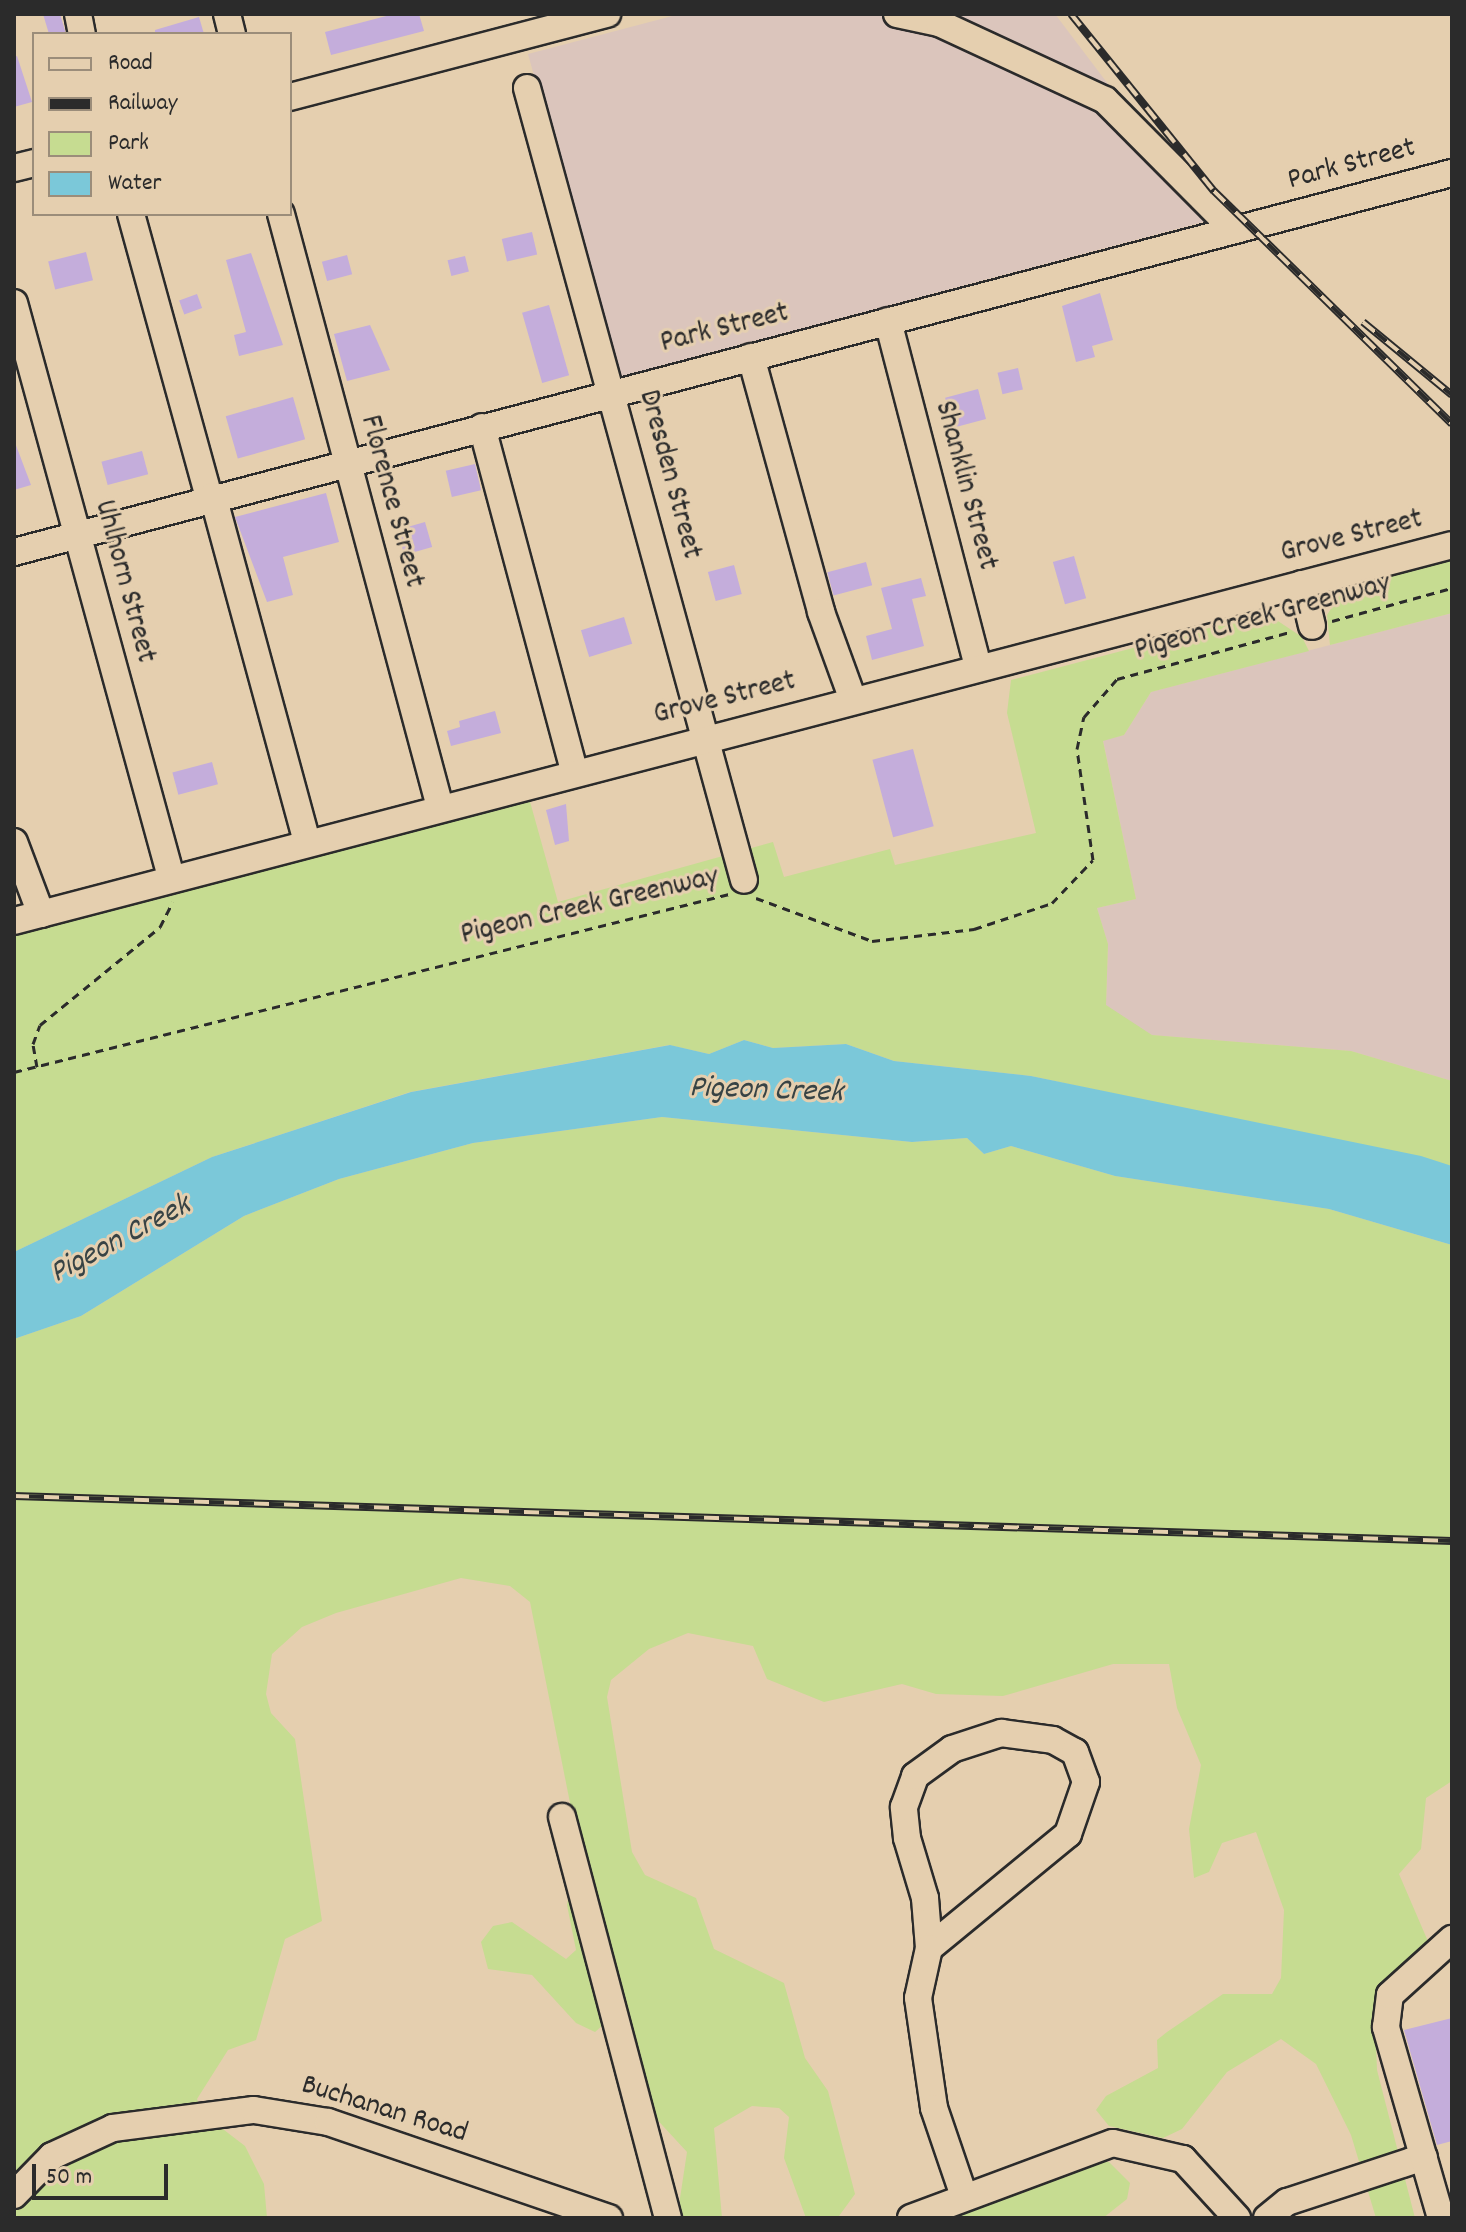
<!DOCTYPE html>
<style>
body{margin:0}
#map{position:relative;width:1466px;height:2232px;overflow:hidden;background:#e5cfaf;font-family:Dekko,sans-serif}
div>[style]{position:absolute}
.built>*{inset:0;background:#dbc5bc}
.green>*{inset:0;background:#c6dc91}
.water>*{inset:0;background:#7bc8d9}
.building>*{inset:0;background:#c4addb;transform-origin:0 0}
.path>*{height:3px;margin-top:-1.5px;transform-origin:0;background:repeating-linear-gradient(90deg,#2b2b2b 0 8px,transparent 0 14px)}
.roads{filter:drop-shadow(2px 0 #2b2b2b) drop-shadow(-2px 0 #2b2b2b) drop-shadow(0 2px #2b2b2b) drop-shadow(0 -2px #2b2b2b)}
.minor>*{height:26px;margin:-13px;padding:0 13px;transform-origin:13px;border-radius:13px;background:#e5cfaf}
.rail>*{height:8px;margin-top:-4px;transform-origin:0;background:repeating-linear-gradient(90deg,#e5cfaf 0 15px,#2b2b2b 0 30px);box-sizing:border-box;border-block:2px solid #2b2b2b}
span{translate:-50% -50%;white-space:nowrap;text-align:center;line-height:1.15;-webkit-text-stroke:6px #e5cfaf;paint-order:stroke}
.street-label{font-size:30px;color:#2b2b2b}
.water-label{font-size:32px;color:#374345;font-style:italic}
.frame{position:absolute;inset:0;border:16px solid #2b2b2b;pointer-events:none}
.legend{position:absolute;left:32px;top:32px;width:260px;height:184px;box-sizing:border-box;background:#e5cfaf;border:2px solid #9b8d7a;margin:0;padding:10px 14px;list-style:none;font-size:24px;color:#2b2b2b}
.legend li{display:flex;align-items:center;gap:16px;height:40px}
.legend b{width:40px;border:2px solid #9b8d7a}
.scale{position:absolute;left:32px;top:2164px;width:136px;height:36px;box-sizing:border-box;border:4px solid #2b2b2b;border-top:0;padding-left:10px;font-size:24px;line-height:28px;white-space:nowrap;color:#2b2b2b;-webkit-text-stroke:6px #e5cfaf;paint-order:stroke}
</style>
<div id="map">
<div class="built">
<i style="clip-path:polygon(680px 14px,1055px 14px,1211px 220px,618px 377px,528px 54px)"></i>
<i style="clip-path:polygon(1452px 613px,1452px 1081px,1351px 1051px,1152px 1035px,1125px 1023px,1106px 1005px,1108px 944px,1097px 908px,1136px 899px,1103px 740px,1124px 735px,1151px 692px)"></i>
</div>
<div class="green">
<i style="clip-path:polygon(1452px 559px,1452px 613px,1330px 645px,1327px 615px,1341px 593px,1357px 582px)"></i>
<i style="clip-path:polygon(1266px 613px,1302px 637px,1309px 651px,1151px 692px,1124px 735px,1103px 741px,1136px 899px,1097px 908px,1108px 944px,1106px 1005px,1152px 1035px,1351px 1051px,1452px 1081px,1452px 1166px,1031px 1076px,894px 1061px,846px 1044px,773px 1048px,744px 1040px,709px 1054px,669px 1045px,410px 1092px,212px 1157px,14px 1252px,14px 932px,529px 798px,558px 902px,773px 842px,784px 877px,890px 849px,895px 865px,1036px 833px,1007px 713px,1011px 680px)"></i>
<i style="clip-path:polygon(662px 1117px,912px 1142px,967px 1138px,984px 1154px,1011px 1146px,1115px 1176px,1329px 1209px,1452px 1245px,1452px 1781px,1426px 1798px,1421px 1849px,1399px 1874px,1430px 1946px,1380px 1990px,1375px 2019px,1377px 2070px,1415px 2218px,1376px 2218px,1351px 2135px,1316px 2064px,1281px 2039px,1227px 2072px,1182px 2129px,1163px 2138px,1109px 2126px,1096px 2110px,1106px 2096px,1158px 2068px,1157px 2040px,1167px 2032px,1223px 1994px,1272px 1994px,1281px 1978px,1284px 1910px,1256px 1832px,1222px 1843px,1209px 1872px,1194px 1878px,1189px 1829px,1201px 1765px,1177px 1708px,1169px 1664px,1113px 1664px,1003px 1696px,936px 1694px,902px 1684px,824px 1702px,767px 1679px,753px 1646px,688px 1633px,649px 1649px,611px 1680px,607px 1697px,632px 1852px,645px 1875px,696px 1898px,714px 1949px,784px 1983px,805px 2058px,828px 2091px,855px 2194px,839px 2216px,806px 2218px,784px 2158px,789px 2117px,779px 2108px,752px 2106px,714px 2128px,722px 2218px,677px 2218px,687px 2152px,651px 2113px,624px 2108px,603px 2025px,595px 2032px,576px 2023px,532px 1975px,488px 1969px,481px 1942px,493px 1926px,512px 1922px,566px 1959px,576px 1950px,567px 1905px,578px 1843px,530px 1602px,510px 1586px,461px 1578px,336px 1613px,302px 1627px,272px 1654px,266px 1694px,271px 1713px,295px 1739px,322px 1921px,285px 1939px,256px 2040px,228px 2050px,197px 2099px,202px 2113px,245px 2146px,264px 2184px,267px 2218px,14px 2218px,14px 1339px,81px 1316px,244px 1216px,339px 1179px,473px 1143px)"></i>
<i style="clip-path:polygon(1079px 2160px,1109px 2162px,1130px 2183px,1127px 2199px,1103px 2218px,920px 2218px)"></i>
</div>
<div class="water">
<i style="clip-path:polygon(744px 1040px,773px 1048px,846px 1044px,894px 1061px,1031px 1076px,1421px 1156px,1452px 1166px,1452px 1245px,1329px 1209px,1115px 1176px,1011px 1146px,984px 1154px,967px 1138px,912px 1142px,662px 1117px,473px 1143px,339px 1179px,244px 1216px,81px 1316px,14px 1339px,14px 1252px,212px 1157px,411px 1092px,670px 1045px,709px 1054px)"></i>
</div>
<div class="building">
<i style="clip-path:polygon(43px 14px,60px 14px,66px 34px,49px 34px)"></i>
<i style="clip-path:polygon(394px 14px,419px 14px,424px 31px,331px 55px,325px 32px)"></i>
<i style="clip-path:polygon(199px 17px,204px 34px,155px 34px,155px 30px)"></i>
<i style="clip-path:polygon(17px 56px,32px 102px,14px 107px,14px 57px)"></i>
<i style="left:532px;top:232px;width:23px;height:31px;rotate:77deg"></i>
<i style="left:86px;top:252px;width:29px;height:39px;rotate:76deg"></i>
<i style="clip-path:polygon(251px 253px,283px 345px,239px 356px,234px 335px,246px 332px,226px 260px)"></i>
<i style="left:347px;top:255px;width:20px;height:26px;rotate:75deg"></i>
<i style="left:465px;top:256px;width:16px;height:18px;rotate:76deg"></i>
<i style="clip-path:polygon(1100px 293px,1113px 340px,1092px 346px,1095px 357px,1076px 362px,1062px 306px)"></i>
<i style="left:197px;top:294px;width:15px;height:19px;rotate:70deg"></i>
<i style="left:549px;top:305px;width:73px;height:28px;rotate:74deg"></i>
<i style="clip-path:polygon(370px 325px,390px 370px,347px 381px,334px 334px)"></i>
<i style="left:1018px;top:368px;width:22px;height:21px;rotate:77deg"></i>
<i style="left:978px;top:389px;width:31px;height:34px;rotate:75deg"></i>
<i style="left:293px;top:397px;width:44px;height:70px;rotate:74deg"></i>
<i style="clip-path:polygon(14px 440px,31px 485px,14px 490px)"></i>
<i style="left:142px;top:451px;width:24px;height:42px;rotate:75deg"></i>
<i style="left:475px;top:464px;width:27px;height:30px;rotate:77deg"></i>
<i style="clip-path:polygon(326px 493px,339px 542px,283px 557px,293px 595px,267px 602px,235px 517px)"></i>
<i style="left:425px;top:522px;width:26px;height:29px;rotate:74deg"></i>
<i style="left:1074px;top:556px;width:44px;height:22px;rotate:74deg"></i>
<i style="left:866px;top:562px;width:24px;height:40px;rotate:75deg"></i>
<i style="left:734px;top:565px;width:30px;height:27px;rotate:75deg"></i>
<i style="clip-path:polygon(921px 578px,926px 596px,912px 599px,924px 646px,872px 660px,866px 636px,892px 629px,881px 588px)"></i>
<i style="left:624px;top:617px;width:28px;height:45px;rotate:73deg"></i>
<i style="clip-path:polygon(495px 711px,501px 733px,451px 746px,447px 731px,460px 727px,459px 721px)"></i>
<i style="left:913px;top:749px;width:80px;height:42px;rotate:75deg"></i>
<i style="left:212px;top:762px;width:23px;height:41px;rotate:75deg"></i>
<i style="clip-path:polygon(566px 804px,569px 841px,555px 845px,546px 810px)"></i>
<i style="clip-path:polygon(1452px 2018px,1452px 2141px,1437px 2145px,1404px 2030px)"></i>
</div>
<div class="path">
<i style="left:1332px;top:621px;width:124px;rotate:-15.4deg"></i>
<i style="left:756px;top:898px;width:124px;rotate:20.3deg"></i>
<i style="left:872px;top:941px;width:103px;rotate:-6.7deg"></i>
<i style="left:974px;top:929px;width:82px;rotate:-18.4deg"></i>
<i style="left:1052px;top:903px;width:59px;rotate:-46.4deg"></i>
<i style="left:1093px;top:860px;width:112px;rotate:-98.2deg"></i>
<i style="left:1077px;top:749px;width:33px;rotate:-78deg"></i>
<i style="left:1084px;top:717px;width:50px;rotate:-49deg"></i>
<i style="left:1117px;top:679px;width:179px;rotate:-15.2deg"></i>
<i style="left:37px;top:1067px;width:23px;rotate:-100deg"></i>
<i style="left:33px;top:1044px;width:20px;rotate:-70deg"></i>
<i style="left:40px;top:1025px;width:155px;rotate:-39.2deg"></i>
<i style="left:160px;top:927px;width:28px;rotate:-63deg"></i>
<i style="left:14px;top:1072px;width:737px;rotate:-13.98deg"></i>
</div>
<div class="roads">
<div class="minor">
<i style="left:78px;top:14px;width:20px;rotate:79deg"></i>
<i style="left:227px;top:14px;width:21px;rotate:76deg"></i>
<i style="left:897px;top:14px;width:43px;rotate:12.1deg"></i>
<i style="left:939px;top:23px;width:183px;rotate:24.9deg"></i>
<i style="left:1105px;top:100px;width:183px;rotate:45.2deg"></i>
<i style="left:527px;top:88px;width:821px;rotate:74.68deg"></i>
<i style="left:290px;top:97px;width:328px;rotate:-14.7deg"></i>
<i style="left:14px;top:168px;width:21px;rotate:-14deg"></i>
<i style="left:131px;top:214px;width:294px;rotate:74.6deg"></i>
<i style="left:281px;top:214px;width:614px;rotate:74.99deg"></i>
<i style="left:14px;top:303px;width:595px;rotate:74.7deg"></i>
<i style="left:888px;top:321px;width:358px;rotate:75.4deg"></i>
<i style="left:751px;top:357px;width:264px;rotate:74.6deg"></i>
<i style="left:821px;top:612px;width:94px;rotate:70deg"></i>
<i style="left:482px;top:427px;width:356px;rotate:75deg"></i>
<i style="left:213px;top:496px;width:359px;rotate:74.8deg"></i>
<i style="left:14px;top:552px;width:1487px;rotate:-14.77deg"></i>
<i style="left:1302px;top:584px;width:43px;rotate:76.6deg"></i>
<i style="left:14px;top:842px;width:77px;rotate:69.4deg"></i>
<i style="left:14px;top:921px;width:1486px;rotate:-14.65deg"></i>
<i style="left:562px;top:1817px;width:415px;rotate:75.2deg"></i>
<i style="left:929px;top:1948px;width:50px;rotate:-94.6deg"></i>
<i style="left:925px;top:1898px;width:63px;rotate:-106.7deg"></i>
<i style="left:907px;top:1838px;width:31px;rotate:-96deg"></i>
<i style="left:904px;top:1807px;width:33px;rotate:-70deg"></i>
<i style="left:915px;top:1776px;width:46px;rotate:-36.1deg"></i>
<i style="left:952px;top:1749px;width:52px;rotate:-18.1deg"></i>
<i style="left:1001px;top:1733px;width:52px;rotate:7.7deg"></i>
<i style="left:1053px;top:1740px;width:25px;rotate:29deg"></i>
<i style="left:1075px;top:1752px;width:32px;rotate:70deg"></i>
<i style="left:1086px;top:1782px;width:55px;rotate:109.1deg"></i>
<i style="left:1068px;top:1834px;width:180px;rotate:140.6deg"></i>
<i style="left:929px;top:1948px;width:51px;rotate:102.4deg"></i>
<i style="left:918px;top:1998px;width:111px;rotate:81.7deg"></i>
<i style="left:934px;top:2108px;width:93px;rotate:71.2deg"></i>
<i style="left:14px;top:2195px;width:54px;rotate:-45.7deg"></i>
<i style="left:52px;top:2156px;width:67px;rotate:-24.7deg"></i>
<i style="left:113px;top:2128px;width:142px;rotate:-7.3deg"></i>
<i style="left:254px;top:2110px;width:75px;rotate:9.2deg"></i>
<i style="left:328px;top:2122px;width:297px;rotate:18.9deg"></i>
<i style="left:911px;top:2218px;width:215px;rotate:-20.4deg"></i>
<i style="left:1113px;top:2143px;width:72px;rotate:12.9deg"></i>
<i style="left:1183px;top:2159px;width:80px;rotate:47.5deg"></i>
<i style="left:1267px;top:2218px;width:26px;rotate:-39deg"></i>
<i style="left:1287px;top:2202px;width:144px;rotate:-18.2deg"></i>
<i style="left:1441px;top:2218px;width:199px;rotate:-106.1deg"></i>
<i style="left:1386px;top:2027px;width:32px;rotate:-83deg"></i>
<i style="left:1390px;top:1995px;width:84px;rotate:-42.1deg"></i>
</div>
</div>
<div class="rail">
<i style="left:1071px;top:14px;width:228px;rotate:51.1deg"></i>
<i style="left:1214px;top:191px;width:333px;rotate:44.4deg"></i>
<i style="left:1363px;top:322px;width:115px;rotate:39.4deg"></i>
<i style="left:14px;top:1496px;width:1439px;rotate:1.79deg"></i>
</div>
<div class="street-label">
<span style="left:1352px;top:166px;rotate:-15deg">Park Street</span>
<span style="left:725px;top:330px;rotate:-14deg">Park Street</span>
<span style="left:668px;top:475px;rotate:75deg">Dresden Street</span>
<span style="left:964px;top:486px;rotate:75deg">Shanklin Street</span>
<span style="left:390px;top:502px;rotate:75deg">Florence Street</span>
<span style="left:1352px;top:538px;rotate:-14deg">Grove Street</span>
<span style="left:123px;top:582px;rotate:75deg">Uhlhorn Street</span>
<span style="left:1263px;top:619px;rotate:-15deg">Pigeon Creek Greenway</span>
<span style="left:725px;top:700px;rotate:-14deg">Grove Street</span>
<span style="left:590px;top:908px;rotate:-13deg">Pigeon Creek Greenway</span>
<span style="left:384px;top:2111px;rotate:17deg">Buchanan Road</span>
</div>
<div class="water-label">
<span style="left:766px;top:1092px;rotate:2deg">Pigeon Creek</span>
<span style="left:121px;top:1241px;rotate:-28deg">Pigeon Creek</span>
</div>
<div class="frame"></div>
<ul class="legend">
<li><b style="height:10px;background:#e5cfaf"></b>Road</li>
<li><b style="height:10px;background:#2b2b2b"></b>Railway</li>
<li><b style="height:22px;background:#c6dc91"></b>Park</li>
<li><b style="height:22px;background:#7bc8d9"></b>Water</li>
</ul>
<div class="scale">50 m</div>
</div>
